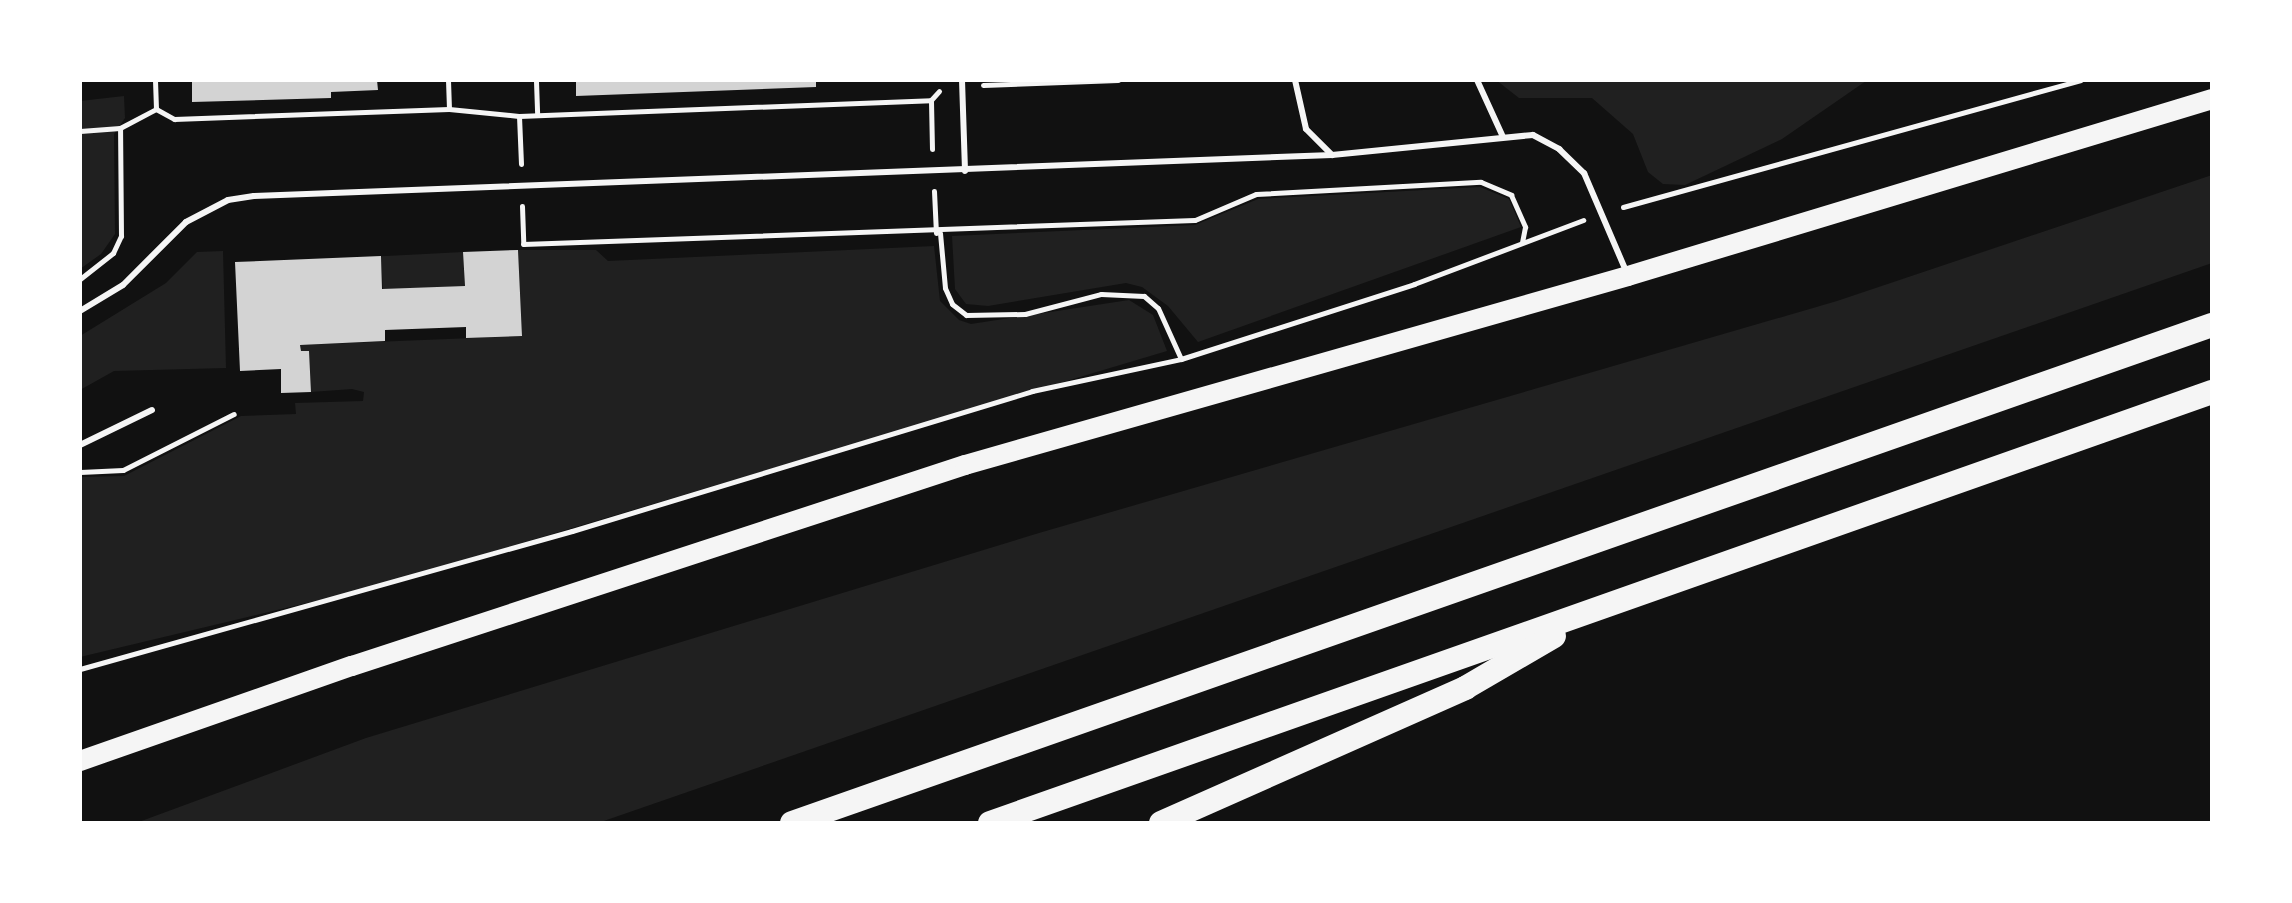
<!DOCTYPE html>
<style>
body{margin:0}
#map{position:relative;width:2292px;height:903px;overflow:hidden;background:#111;font-family:"Space Grotesk",sans-serif}
div>[style]{position:absolute}
.green>*{inset:0;background:#202020;transform-origin:0 0}
.building>*{inset:0;background:#d3d3d3}
.path>*{height:5px;margin:-2.5px;padding:0 2.5px;transform-origin:2.5px;border-radius:2.5px;background:#f5f5f5}
.service>*{height:6px;margin:-3px;padding:0 3px;transform-origin:3px;border-radius:3px;background:#f5f5f5}
.primary>*{height:20px;margin:-10px;padding:0 10px;transform-origin:10px;border-radius:10px;background:#f5f5f5}
.motorway>*{height:24px;margin:-12px;padding:0 12px;transform-origin:12px;border-radius:12px;background:#f5f5f5}
span{translate:-50% -50%;white-space:nowrap;text-align:center;line-height:1.15;-webkit-text-stroke:8px #fff;paint-order:stroke}
.frame{position:absolute;inset:0;border:82px solid #fff;pointer-events:none}
</style>
<div id="map">
<div class="green">
<i style="clip-path:polygon(1496px 80px,1866px 80px,1866px 81px,1782px 139px,1685px 185px,1663px 184px,1648px 172px,1633px 134px,1592px 98px,1519px 98px)"></i>
<i style="clip-path:polygon(124px 96px,125px 118px,114px 134px,115px 234px,101px 254px,80px 269px,80px 101px)"></i>
<i style="clip-path:polygon(2212px 175px,2212px 263px,598px 823px,136px 823px,366px 738px,1039px 533px,1837px 301px)"></i>
<i style="clip-path:polygon(1480px 187px,1509px 199px,1521px 227px,1198px 342px,1168px 306px,1142px 287px,1126px 283px,988px 306px,966px 304px,955px 289px,952px 236px,1195px 225px,1258px 199px)"></i>
<i style="clip-path:polygon(934px 246px,940px 301px,959px 320px,971px 324px,1129px 300px,1153px 315px,1167px 351px,374px 587px,80px 657px,80px 477px,124px 476px,241px 416px,296px 414px,295px 403px,363px 401px,364px 392px,352px 389px,311px 392px,309px 351px,301px 351px,300px 345px,522px 336px,518px 250px,596px 250px,608px 261px)"></i>
<i style="clip-path:polygon(223px 251px,226px 368px,114px 371px,80px 390px,80px 336px,166px 283px,197px 252px)"></i>
<i style="left:463px;top:252px;width:34px;height:82px;rotate:87deg"></i>
</div>
<div class="building">
<i style="clip-path:polygon(192px 80px,377px 80px,378px 90px,331px 92px,331px 98px,192px 102px)"></i>
<i style="clip-path:polygon(576px 80px,816px 80px,816px 87px,576px 96px)"></i>
<i style="clip-path:polygon(518px 250px,522px 336px,466px 338px,466px 327px,385px 330px,385px 341px,300px 345px,301px 351px,309px 351px,311px 392px,281px 393px,281px 369px,240px 371px,235px 262px,381px 256px,382px 289px,465px 286px,463px 252px)"></i>
</div>
<div class="path">
<i style="left:155px;top:80px;width:29px;rotate:88deg"></i>
<i style="left:156px;top:109px;width:21px;rotate:29deg"></i>
<i style="left:174px;top:119px;width:275px;rotate:-2.1deg"></i>
<i style="left:449px;top:109px;width:70px;rotate:5.7deg"></i>
<i style="left:519px;top:116px;width:412px;rotate:-2.2deg"></i>
<i style="left:448px;top:80px;width:29px;rotate:88deg"></i>
<i style="left:536px;top:81px;width:34px;rotate:88deg"></i>
<i style="left:983px;top:85px;width:135px;rotate:-2.1deg"></i>
<i style="left:519px;top:116px;width:48px;rotate:87.6deg"></i>
<i style="left:80px;top:131px;width:40px;rotate:-4.3deg"></i>
<i style="left:120px;top:128px;width:41px;rotate:-27.8deg"></i>
<i style="left:932px;top:149px;width:49px;rotate:-91.2deg"></i>
<i style="left:931px;top:100px;width:12px;rotate:-48deg"></i>
<i style="left:934px;top:191px;width:42px;rotate:87.3deg"></i>
<i style="left:522px;top:206px;width:38px;rotate:88deg"></i>
<i style="left:523px;top:244px;width:672px;rotate:-2.05deg"></i>
<i style="left:1195px;top:220px;width:66px;rotate:-23.1deg"></i>
<i style="left:1256px;top:194px;width:225px;rotate:-3.1deg"></i>
<i style="left:1481px;top:182px;width:33px;rotate:23deg"></i>
<i style="left:1511px;top:195px;width:35px;rotate:66deg"></i>
<i style="left:1525px;top:227px;width:15px;rotate:101deg"></i>
<i style="left:1623px;top:207px;width:475px;rotate:-15.5deg"></i>
<i style="left:940px;top:233px;width:55px;rotate:84.8deg"></i>
<i style="left:945px;top:288px;width:17px;rotate:66deg"></i>
<i style="left:952px;top:304px;width:18px;rotate:38deg"></i>
<i style="left:966px;top:315px;width:59px;rotate:-1deg"></i>
<i style="left:1025px;top:314px;width:79px;rotate:-14.7deg"></i>
<i style="left:1101px;top:294px;width:43px;rotate:2.7deg"></i>
<i style="left:1144px;top:296px;width:18px;rotate:41deg"></i>
<i style="left:1158px;top:308px;width:56px;rotate:65.7deg"></i>
<i style="left:80px;top:279px;width:42px;rotate:-38.2deg"></i>
<i style="left:113px;top:253px;width:19px;rotate:-65deg"></i>
<i style="left:121px;top:236px;width:108px;rotate:-90.5deg"></i>
<i style="left:80px;top:472px;width:43px;rotate:-2.7deg"></i>
<i style="left:123px;top:470px;width:124px;rotate:-26.8deg"></i>
<i style="left:80px;top:669px;width:511px;rotate:-15.67deg"></i>
<i style="left:572px;top:531px;width:481px;rotate:-16.9deg"></i>
<i style="left:1032px;top:391px;width:152px;rotate:-12.1deg"></i>
<i style="left:1181px;top:359px;width:245px;rotate:-17.8deg"></i>
<i style="left:1414px;top:284px;width:181px;rotate:-20.7deg"></i>
</div>
<div class="service">
<i style="left:962px;top:80px;width:91px;rotate:88.1deg"></i>
<i style="left:1295px;top:80px;width:50px;rotate:77.3deg"></i>
<i style="left:1306px;top:129px;width:37px;rotate:45deg"></i>
<i style="left:1477px;top:80px;width:63px;rotate:65.5deg"></i>
<i style="left:80px;top:311px;width:50px;rotate:-31.2deg"></i>
<i style="left:123px;top:285px;width:89px;rotate:-45deg"></i>
<i style="left:186px;top:222px;width:47px;rotate:-27.6deg"></i>
<i style="left:228px;top:200px;width:26px;rotate:-9deg"></i>
<i style="left:254px;top:196px;width:1079px;rotate:-2.18deg"></i>
<i style="left:1332px;top:155px;width:202px;rotate:-5.7deg"></i>
<i style="left:1533px;top:135px;width:30px;rotate:28deg"></i>
<i style="left:1559px;top:149px;width:35px;rotate:44deg"></i>
<i style="left:1584px;top:173px;width:107px;rotate:66.8deg"></i>
<i style="left:80px;top:445px;width:80px;rotate:-25.9deg"></i>
</div>
<div class="primary">
<i style="left:80px;top:761px;width:288px;rotate:-19.3deg"></i>
<i style="left:352px;top:666px;width:645px;rotate:-18.15deg"></i>
<i style="left:965px;top:465px;width:689px;rotate:-15.91deg"></i>
<i style="left:1628px;top:276px;width:610px;rotate:-16.86deg"></i>
</div>
<div class="motorway">
<i style="left:792px;top:823px;width:1505px;rotate:-19.33deg"></i>
<i style="left:990px;top:823px;width:1296px;rotate:-19.43deg"></i>
<i style="left:1161px;top:823px;width:333px;rotate:-23.9deg"></i>
<i style="left:1465px;top:688px;width:103px;rotate:-30.3deg"></i>
</div>
<div class="frame"></div>
</div>
